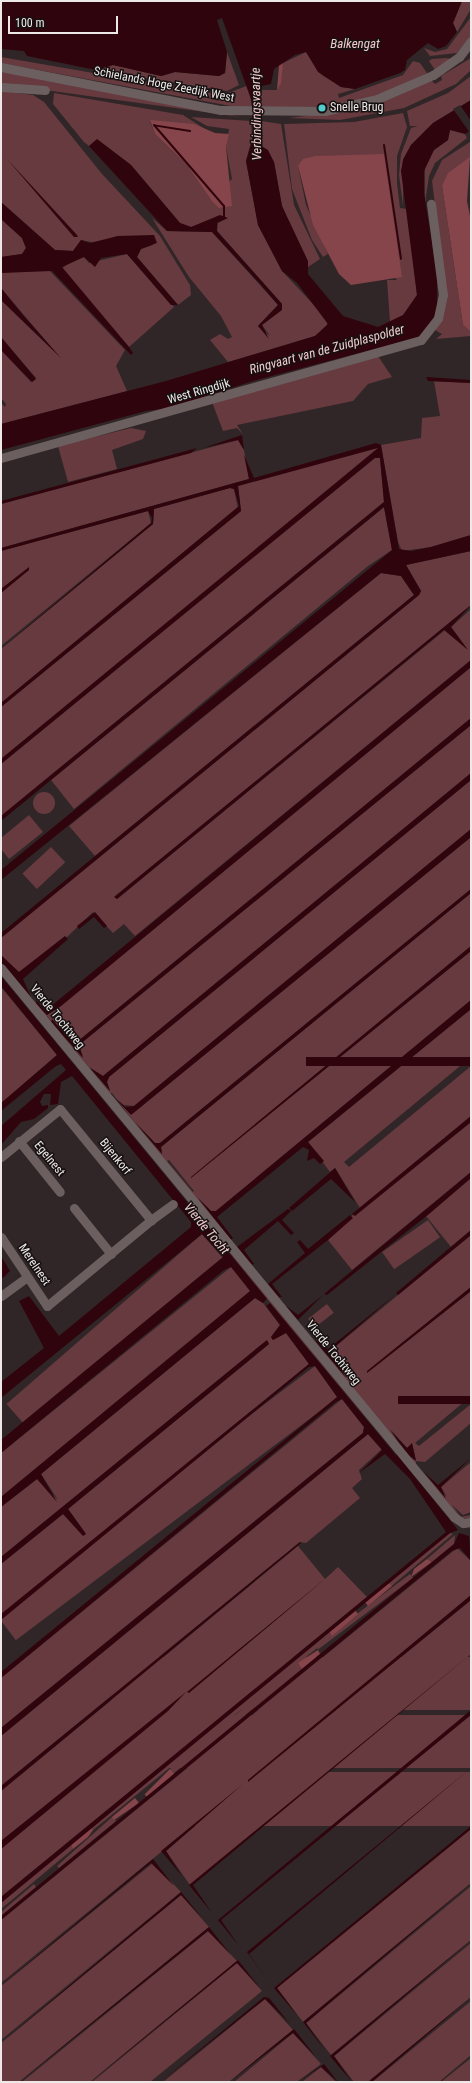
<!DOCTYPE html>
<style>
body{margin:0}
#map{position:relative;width:472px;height:2083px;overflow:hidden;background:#312627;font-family:"Roboto Condensed",sans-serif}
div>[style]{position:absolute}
.green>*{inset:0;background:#663a3e;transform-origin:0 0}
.round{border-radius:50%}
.forest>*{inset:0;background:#86444b;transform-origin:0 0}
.water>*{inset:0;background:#30040c;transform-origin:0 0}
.pier>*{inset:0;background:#312627}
.stream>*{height:2px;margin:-1px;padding:0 1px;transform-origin:1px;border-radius:1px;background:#30040c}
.minor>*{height:9px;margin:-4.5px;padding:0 4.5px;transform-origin:4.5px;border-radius:4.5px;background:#6c5f60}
.dots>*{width:11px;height:11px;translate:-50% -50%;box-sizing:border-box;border:2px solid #161111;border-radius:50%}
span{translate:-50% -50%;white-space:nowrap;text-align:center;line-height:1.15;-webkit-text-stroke:3px #161111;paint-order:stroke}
.street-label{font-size:12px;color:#efe8e8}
.poi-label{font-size:12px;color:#efe8e8}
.left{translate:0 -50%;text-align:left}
.water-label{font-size:13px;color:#f4c9cc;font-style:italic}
.frame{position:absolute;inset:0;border:2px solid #efe8e8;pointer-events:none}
.scale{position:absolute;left:8px;top:16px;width:110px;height:18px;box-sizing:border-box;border:2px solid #efe8e8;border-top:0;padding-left:5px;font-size:12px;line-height:14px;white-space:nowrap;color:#efe8e8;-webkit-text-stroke:3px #161111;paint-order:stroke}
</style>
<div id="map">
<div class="green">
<i style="clip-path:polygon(462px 1px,471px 1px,471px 9px,457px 32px,453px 23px)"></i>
<i style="clip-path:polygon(471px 17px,471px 36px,457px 53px,430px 56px,424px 48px,435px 52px,447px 49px)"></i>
<i style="clip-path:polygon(227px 52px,239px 85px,227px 91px,96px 70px,113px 65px,161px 76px,175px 72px,219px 76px,225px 73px)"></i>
<i style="clip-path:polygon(306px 52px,322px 75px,341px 87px,355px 89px,338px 94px,339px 98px,403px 75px,413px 61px,420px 63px,427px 73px,390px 92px,343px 106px,259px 110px,262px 90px,277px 90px,283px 63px)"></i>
<i style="clip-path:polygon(1px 57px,209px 93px,228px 93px,249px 85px,252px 110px,1px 63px)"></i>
<i style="clip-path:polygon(471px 58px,471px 70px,456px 84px,404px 108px,340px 120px,289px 118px,363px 109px,431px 80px,435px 84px,442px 80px,441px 76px)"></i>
<i style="clip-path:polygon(432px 59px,446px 58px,452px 59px,435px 70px,429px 61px)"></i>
<i style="clip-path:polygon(1px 72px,13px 73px,241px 117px,1px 84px)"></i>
<i style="clip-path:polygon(471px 76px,471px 100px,433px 123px,411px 145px,403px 159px,403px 206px,399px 175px,401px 154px,411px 128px,418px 126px,410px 126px,407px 111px,448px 93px)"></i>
<i style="clip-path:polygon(1px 91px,33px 95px,44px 102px,102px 174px,160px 236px,190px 285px,191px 295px,178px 305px,137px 257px,141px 249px,153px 245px,118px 236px,96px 243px,81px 240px,73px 251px,55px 250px,1px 202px)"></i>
<i style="clip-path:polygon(54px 93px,183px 115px,205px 129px,150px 121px,155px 134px,186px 164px,211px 200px,232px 179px,226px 147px,229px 129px,207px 126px,191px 117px,251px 121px,252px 138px,246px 161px,258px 225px,282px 271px,327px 319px,327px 326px,315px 336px,228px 362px,210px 340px,220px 334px,228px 339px,232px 337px,221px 316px,189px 277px,152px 218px,167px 231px,212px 232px,278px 305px,258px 326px,270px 336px,262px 325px,282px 304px,217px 231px,218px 223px,227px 218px,191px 227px,180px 223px,131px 165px,98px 140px,89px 146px,84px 142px,53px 104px)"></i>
<i style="clip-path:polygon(403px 113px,407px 127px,397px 156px,397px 183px,400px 208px,407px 209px,417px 295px,403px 316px,390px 322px,387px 280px,397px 280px,298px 166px,306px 205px,328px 254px,323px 257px,312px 240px,292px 189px,284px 124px,354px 122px)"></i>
<i style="clip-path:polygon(261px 121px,281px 124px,294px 205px,320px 259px,308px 267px,282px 206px,274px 162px,262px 146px)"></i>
<i style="clip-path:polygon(450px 130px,464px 132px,467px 138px,435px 163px,429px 176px,425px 203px,425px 164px,434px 150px,448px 140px)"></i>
<i style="clip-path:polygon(470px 142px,471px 159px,442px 186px,463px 325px,471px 332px,471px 336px,436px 339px,442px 334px,435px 330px,440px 319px,443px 269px,432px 181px,442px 160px)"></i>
<i style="clip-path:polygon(1px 219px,22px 238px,26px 248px,22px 254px,1px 257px)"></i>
<i style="clip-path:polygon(127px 254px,174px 307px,129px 347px,61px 269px,76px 258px,84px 257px,89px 263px)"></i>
<i style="clip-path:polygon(48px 269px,125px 350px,116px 366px,127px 391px,1px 424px,1px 403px,5px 407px,6px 404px,1px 398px,1px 350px,31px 382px,36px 378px,1px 337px,1px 300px,57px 354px,1px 288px,1px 273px)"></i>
<i style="clip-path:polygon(378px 356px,392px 377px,368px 384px,353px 401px,237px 425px,243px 434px,237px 428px,223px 431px,212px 402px)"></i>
<i style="clip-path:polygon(434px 381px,471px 383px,471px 535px,431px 547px,402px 551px,398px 542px,381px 445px,421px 438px,422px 418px,440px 416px)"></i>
<i style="clip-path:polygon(131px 428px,146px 431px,143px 439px,112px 450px,117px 469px,68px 482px,58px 446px)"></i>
<i style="clip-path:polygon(238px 440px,244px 450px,249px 479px,1px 548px,1px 504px)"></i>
<i style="clip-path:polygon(374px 447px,378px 448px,376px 453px,1px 759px,1px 707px,241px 511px,238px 486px)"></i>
<i style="clip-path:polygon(375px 457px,380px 458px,384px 502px,1px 816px,1px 764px)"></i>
<i style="clip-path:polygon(230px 488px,234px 489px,238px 509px,1px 703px,1px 649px,153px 524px,154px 509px)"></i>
<i style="clip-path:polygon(384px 507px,392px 550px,368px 566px,74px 809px,51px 780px)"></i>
<i style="clip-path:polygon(148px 511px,151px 523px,1px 646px,1px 593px,30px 568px,1px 589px,1px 551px)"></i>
<i style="clip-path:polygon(471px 551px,471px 605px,115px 897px,117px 899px,445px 630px,467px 649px,451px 627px,471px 609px,471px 660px,135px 936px,124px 924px,113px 933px,93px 912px,67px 937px,19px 972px,15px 971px,1px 955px,1px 938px,419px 595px,421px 591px,406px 565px)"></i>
<i style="clip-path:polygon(381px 573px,401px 576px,414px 595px,95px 856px,69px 826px)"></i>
<i style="clip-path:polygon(evenodd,471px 667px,471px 718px,77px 1042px,71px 1041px,52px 1019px,83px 1057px,79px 1045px,471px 725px,471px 773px,103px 1076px,89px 1067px,110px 1091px,107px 1082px,109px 1077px,471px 780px,471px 829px,134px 1106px,124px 1105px,132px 1113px,138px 1109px,471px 837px,471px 889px,160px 1143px,155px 1143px,135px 1123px,162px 1154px,161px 1147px,471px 893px,471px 946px,191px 1177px,471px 951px,471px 1000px,216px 1211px,211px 1211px,198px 1198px,231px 1240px,233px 1238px,231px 1241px,160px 1156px,112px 1093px,110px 1093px,47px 1016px,45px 1017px,33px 1004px,34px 1001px,47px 1015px,61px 1006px,471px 667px,169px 1160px,194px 1191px,193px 1192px,167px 1161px,169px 1160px)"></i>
<i class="round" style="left:33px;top:792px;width:22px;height:22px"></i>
<i style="clip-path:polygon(29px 815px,43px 832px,9px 859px,1px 849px,1px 838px)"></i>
<i style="left:51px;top:847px;width:21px;height:39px;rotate:47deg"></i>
<i style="clip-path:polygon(1px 987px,57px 1055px,1px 1104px)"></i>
<i style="clip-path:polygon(471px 1009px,471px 1057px,344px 1162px,349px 1167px,471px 1066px,471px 1116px,360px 1208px,335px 1168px,330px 1172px,308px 1142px)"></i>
<i style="clip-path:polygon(471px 1122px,471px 1172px,352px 1270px,328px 1240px,353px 1215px)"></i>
<i style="clip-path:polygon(471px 1178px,471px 1230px,451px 1247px,426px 1216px)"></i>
<i style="clip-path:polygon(184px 1196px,397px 1455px,267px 1299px)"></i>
<i style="left:428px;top:1220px;width:21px;height:56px;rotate:55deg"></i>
<i style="left:202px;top:1234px;width:32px;height:259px;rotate:49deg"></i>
<i style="clip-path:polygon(471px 1235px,471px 1287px,367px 1373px,471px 1291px,471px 1396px,415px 1443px,419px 1446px,471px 1404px,471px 1423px,425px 1462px,416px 1461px,416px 1464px,408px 1455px,416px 1460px,412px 1444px,407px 1448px,391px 1430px,403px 1451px,312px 1341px,348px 1377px,330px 1351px)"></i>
<i style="clip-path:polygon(231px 1267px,250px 1288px,250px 1293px,1px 1497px,1px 1453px)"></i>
<i style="clip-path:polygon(255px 1298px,263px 1303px,280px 1325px,271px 1337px,273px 1340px,286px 1333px,309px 1364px,1px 1614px,1px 1564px,63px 1514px,86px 1534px,68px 1509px,269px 1344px,266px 1341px,1px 1557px,1px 1507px,37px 1479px,58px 1500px,41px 1474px)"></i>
<i style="left:327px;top:1304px;width:11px;height:24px;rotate:52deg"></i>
<i style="left:315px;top:1366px;width:39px;height:404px;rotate:53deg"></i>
<i style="clip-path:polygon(342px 1399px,364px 1427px,363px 1433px,1px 1728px,1px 1678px)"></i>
<i style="clip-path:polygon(368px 1434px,382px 1449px,359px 1470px,362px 1479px,352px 1488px,360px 1498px,306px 1543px,300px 1542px,1px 1786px,1px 1736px)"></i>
<i style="clip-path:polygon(471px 1462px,471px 1512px,463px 1515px,452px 1505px,461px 1517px,471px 1515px,471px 1519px,461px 1518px,423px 1473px,447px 1497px,441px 1487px)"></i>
<i style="clip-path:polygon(450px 1533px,453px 1534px,368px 1606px,391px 1586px,389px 1583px)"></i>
<i style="clip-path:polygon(455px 1535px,454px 1544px,432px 1562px,427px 1559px)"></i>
<i style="clip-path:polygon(evenodd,298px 1546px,325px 1579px,338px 1567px,367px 1597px,1px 1897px,1px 1849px,187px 1694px,1px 1841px,1px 1791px,298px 1546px,325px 1579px,188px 1693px,188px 1691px,325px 1579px)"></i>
<i style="clip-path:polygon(457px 1548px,471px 1561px,471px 1595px,248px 1782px,471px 1600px,471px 1654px,190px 1885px,166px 1851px,243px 1785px,1px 1983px,1px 1920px)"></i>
<i style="left:410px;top:1574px;width:5px;height:119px;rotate:53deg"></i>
<i style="clip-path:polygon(329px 1631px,332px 1636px,93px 1830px,91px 1827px)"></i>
<i style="left:471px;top:1657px;width:53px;height:360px;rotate:90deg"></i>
<i style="clip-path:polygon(298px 1663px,302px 1669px,174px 1773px,170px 1769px)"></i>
<i style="left:471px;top:1715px;width:53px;height:323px;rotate:90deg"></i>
<i style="left:471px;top:1772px;width:54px;height:288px;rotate:90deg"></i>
<i style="clip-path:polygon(112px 1817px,116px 1821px,59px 1868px,57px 1866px)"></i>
<i style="clip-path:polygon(471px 1829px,471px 1883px,303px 2022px,277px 1988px)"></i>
<i style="clip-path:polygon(70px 1843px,73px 1849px,1px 1909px,1px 1903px)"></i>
<i style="clip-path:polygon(153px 1863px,181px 1892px,1px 2040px,1px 1986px)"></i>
<i style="clip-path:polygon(34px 1884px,36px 1887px,1px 1916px,1px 1912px)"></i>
<i style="clip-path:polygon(471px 1886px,471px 1940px,331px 2055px,306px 2023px)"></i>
<i style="clip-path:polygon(181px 1895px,209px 1927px,19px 2082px,1px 2082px,1px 2043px)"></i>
<i style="clip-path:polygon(208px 1931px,237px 1961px,90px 2082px,22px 2082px)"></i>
<i style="clip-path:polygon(471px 1943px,471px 1997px,368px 2082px,354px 2082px,334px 2056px)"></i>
<i style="clip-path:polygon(237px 1963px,262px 1991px,150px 2082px,92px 2082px)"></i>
<i style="clip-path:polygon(265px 1999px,293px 2030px,229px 2082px,163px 2082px)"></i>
<i style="clip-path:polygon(471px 2001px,471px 2055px,439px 2082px,372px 2082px)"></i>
<i style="clip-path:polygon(293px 2033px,321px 2064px,297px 2082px,234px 2082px)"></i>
<i style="clip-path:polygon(471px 2058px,471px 2082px,441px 2082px)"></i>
<i style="clip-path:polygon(321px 2067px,336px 2082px,302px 2082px,316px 2071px)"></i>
</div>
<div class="forest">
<i style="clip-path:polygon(283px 63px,281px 83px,277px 90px,279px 65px)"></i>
<i style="clip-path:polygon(150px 120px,194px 124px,215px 133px,229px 134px,226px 147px,232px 206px,219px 208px,211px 200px,186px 164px,155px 134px)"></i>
<i style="clip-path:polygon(384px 154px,402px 277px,351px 285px,339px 274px,313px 225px,298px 166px,303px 159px,315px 156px)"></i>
<i style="clip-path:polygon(470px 157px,467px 201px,471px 221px,471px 332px,463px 325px,442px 186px,448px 173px)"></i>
<i style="clip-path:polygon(427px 1559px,432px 1562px,411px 1577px,414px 1569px)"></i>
<i style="clip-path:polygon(389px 1583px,392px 1586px,368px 1606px,365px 1602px)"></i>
<i style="clip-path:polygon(355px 1610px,358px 1614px,332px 1636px,329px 1631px)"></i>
<i style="clip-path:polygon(318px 1650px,320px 1654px,302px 1669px,298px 1663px)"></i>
<i style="left:170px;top:1769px;width:6px;height:36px;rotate:45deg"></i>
<i style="clip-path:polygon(135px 1798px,139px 1803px,114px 1820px,112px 1817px)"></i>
<i style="clip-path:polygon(91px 1827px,93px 1830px,88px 1837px,73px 1849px,70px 1843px)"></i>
</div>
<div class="water">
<i style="clip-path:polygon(1px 1px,462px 1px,453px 23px,457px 32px,446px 46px,438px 49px,428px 43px,407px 60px,405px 70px,400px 73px,355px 89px,341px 87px,318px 72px,306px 52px,295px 55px,274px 69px,271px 84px,262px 86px,259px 102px,261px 146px,268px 150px,274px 162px,282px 206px,308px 261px,308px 274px,343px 316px,378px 327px,403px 315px,417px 295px,401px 171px,403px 160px,411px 145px,433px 123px,471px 100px,471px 130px,465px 134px,450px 130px,448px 140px,434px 150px,424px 171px,424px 193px,437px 274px,437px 307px,434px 319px,419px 337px,253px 381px,169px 408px,146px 411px,1px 450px,1px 424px,166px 381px,315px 336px,328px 324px,297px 283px,282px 271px,258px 225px,246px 161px,253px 138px,252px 102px,222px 18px,217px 20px,227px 52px,225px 73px,219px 76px,175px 72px,161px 76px,113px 65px,96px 70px,27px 56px,24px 51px,1px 49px)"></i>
<i style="clip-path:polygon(97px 139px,131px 165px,180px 223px,191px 227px,220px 215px,228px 218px,217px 223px,217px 231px,282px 304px,282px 310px,262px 325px,269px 339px,258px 326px,278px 305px,261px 285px,212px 232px,167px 231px,89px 146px)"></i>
<i style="clip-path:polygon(7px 159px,77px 235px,78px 237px,74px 237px)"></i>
<i style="clip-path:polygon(1px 202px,55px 250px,73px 251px,81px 240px,90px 243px,118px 236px,154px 235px,157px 243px,141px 249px,137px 257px,178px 305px,171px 305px,127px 254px,101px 258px,95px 267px,84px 257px,62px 267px,129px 347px,133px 353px,131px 355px,52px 271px,1px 273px,1px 257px,22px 254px,26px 248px,22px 238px,1px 219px)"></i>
<i style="clip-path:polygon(1px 288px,23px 315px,61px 358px,1px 300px)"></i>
<i style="clip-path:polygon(1px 337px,36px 379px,32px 382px,1px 350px)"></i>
<i style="clip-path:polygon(426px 377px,471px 380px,471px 383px,428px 381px)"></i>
<i style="clip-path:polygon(242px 435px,244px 450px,238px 440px,203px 448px)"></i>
<i style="clip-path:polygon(376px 443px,381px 445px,399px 549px,411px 551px,431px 547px,471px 535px,471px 551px,406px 565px,421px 591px,419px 595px,1px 938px,1px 933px,414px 595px,401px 576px,381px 573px,1px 880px,1px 870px,392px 550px,384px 507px,1px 821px,1px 816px,384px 502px,380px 458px,375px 458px,1px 764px,1px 759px,378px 448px,238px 486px,241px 511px,1px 707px,1px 703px,239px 506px,234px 489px,230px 488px,154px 509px,153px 524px,1px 649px,151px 523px,152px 518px,148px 511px,1px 551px,1px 548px,249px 479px,244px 455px,254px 478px)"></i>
<i style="clip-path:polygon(197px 448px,191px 453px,1px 504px,1px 501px)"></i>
<i style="clip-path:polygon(29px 567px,29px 570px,1px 593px,1px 589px)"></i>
<i style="clip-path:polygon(471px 605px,451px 627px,468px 650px,444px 630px,117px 899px,114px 897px)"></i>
<i style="clip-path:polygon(471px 660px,471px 667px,61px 1006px,47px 1015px,36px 1004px,36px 1000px,44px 1009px,50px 1007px)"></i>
<i style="clip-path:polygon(471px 718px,471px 725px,79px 1045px,83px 1058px,51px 1022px,52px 1019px,71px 1041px,77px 1042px)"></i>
<i style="clip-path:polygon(471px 773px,471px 780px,109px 1077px,107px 1082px,110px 1091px,90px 1068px,103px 1076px)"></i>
<i style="clip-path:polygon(471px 829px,471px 837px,131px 1115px,115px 1098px,126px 1107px,134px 1106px)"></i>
<i style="clip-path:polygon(471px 889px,471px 893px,161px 1147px,162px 1154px,135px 1122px,155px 1143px,160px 1143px)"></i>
<i style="clip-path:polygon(95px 912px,107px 926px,104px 928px,94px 917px,79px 929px,77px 926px)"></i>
<i style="clip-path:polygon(65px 936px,68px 939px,23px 979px,31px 997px,1px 962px,1px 955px,19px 972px)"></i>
<i style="clip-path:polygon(471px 946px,471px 951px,191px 1178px,191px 1177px)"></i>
<i style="clip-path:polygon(1px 976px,267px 1299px,263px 1303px,255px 1298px,41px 1474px,57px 1502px,37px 1479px,1px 1507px,1px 1497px,250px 1291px,231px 1267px,224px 1270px,1px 1453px,1px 1440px,223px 1257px,202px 1234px,1px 1398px,1px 1382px,44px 1348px,19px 1301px,29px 1296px,59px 1336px,191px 1227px,191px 1222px,72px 1076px,61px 1082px,58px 1104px,50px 1105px,51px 1094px,44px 1094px,40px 1102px,42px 1106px,48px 1105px,48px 1108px,34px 1119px,21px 1122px,1px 1145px,1px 1126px,66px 1070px,61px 1064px,56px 1066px,1px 1111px,1px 1103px,57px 1055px,1px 986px)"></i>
<i style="clip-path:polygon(471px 1000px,471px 1009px,308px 1142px,324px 1161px,320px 1164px,314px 1158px,307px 1161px,309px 1150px,303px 1147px,217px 1217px,233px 1238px,231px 1240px,198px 1198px,211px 1211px,216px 1211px)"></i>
<i style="left:471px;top:1057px;width:9px;height:165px;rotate:90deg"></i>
<i style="clip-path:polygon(471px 1116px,471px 1122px,355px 1216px,352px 1214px)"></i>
<i style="clip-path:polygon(335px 1168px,355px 1202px,331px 1179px,292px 1211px,289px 1208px)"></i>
<i style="clip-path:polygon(471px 1172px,471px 1178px,429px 1214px,327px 1295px,324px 1294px)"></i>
<i style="clip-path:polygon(288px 1209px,291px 1211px,282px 1220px,294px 1233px,291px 1235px,278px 1221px,244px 1250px,254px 1264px,252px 1265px,237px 1247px)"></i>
<i style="clip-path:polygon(350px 1215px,353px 1218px,328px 1240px,272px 1284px,282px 1297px,279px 1297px,268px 1284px,305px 1253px,297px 1242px,300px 1240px,308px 1249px)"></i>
<i style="clip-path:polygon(471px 1230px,471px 1235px,398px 1295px,396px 1293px)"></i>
<i style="clip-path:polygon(1px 1256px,10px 1271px,3px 1278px,1px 1276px)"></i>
<i style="clip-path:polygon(471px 1287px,471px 1291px,367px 1373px,367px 1371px)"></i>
<i style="clip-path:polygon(396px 1294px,330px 1351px,346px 1378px,314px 1339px,328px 1349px)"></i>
<i style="clip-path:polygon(323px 1295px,298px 1320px,285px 1305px,298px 1315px)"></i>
<i style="clip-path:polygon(270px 1303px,396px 1455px,404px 1449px,390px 1430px,407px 1448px,412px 1443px,416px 1461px,408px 1455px,402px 1461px,458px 1530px,450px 1533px,1px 1903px,1px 1897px,446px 1532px,410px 1479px,385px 1454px,359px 1473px,382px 1450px,368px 1434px,1px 1736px,1px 1728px,363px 1433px,364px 1427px,342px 1399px,336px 1402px,1px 1678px,1px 1672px,337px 1397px,315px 1366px,309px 1367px,1px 1620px,1px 1614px,309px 1364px,286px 1333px,273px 1340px,271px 1337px,280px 1325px,266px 1306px)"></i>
<i style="clip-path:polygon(267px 1340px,269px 1344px,68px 1509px,86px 1534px,83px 1536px,63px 1514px,1px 1564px,1px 1557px)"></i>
<i style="left:471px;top:1396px;width:8px;height:73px;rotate:90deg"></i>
<i style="clip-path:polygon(471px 1458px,441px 1487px,446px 1499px,424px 1472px,438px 1485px)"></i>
<i style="clip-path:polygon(459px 1533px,469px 1536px,471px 1561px,460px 1548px,452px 1551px,1px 1920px,1px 1916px,454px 1544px)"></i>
<i style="clip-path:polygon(300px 1542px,301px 1543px,1px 1791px,1px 1786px)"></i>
<i style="clip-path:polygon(325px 1579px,189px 1693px,187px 1692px)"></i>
<i style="clip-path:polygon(471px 1595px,471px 1600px,248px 1782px,248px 1780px)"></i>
<i style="clip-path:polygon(471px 1654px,193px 1885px,212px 1913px,189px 1885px)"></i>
<i style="clip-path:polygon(186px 1692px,168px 1711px,1px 1849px,1px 1841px)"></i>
<i style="clip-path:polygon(471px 1710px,471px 1715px,221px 1920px,239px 1946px,218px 1920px)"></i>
<i style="clip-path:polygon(471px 1768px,249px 1954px,269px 1982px,247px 1952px)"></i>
<i style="clip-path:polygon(243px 1784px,166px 1851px,182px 1876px,161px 1851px)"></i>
<i style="clip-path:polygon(471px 1826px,471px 1829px,277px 1988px,297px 2015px,274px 1988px)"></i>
<i style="clip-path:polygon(153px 1859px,174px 1886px,151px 1863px,1px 1986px)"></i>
<i style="clip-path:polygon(471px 1883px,306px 2023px,325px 2050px,303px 2022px)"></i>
<i style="clip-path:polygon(181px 1892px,203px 1919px,181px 1895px,1px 2043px)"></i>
<i style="clip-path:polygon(209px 1927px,231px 1955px,208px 1931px,19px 2082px)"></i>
<i style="clip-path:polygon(471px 1940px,334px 2056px,352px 2082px,330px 2056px)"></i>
<i style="clip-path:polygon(238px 1960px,260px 1988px,237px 1963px,90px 2082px)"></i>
<i style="clip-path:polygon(264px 1997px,269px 1998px,290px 2024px,265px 1999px,160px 2082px)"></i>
<i style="clip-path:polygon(471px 1997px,372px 2082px,368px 2082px)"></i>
<i style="clip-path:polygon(294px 2029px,316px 2057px,293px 2033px,229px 2082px)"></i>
<i style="clip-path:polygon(324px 2064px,338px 2082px,321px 2067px,297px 2082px)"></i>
</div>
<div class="pier">
<i style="clip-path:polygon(460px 105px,471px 121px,470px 133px,453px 109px)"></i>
</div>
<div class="stream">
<i style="left:190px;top:131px;width:36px;rotate:-171deg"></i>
<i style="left:154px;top:125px;width:107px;rotate:49.2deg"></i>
<i style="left:224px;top:206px;width:11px;rotate:90deg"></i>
<i style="left:384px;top:145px;width:115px;rotate:81.5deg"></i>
</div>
<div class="minor">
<i style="left:1px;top:67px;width:224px;rotate:11.1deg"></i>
<i style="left:221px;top:110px;width:104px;rotate:0.6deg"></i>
<i style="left:325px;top:111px;width:53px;rotate:-13deg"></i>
<i style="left:377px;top:99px;width:61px;rotate:-23.2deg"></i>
<i style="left:433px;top:75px;width:32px;rotate:-35deg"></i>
<i style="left:459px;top:57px;width:20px;rotate:-53deg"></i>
<i style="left:1px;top:87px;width:44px;rotate:3.9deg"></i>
<i style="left:1px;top:458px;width:436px;rotate:-15.7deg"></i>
<i style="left:421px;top:340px;width:28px;rotate:-52deg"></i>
<i style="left:438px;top:318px;width:24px;rotate:-78deg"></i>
<i style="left:443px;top:295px;width:92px;rotate:-97.5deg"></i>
<i style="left:1px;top:968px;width:712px;rotate:50.47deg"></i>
<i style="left:454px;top:1517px;width:11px;rotate:34deg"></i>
<i style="left:463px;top:1523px;width:8px;rotate:-7deg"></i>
<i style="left:19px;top:1141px;width:65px;rotate:51.2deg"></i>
<i style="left:1px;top:1157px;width:76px;rotate:-39.1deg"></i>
<i style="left:60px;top:1109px;width:144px;rotate:50.7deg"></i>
<i style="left:151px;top:1220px;width:135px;rotate:140.4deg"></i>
<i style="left:47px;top:1306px;width:83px;rotate:-123.7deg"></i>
<i style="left:74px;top:1208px;width:59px;rotate:51.2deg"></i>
<i style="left:151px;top:1220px;width:27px;rotate:-36deg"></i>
<i style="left:1px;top:1296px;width:32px;rotate:-36deg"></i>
</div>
<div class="dots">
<i style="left:322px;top:108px;background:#52cdcc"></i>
</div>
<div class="street-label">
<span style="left:164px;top:85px;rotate:11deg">Schielands Hoge Zeedijk West</span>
<span style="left:199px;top:392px;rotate:-16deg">West Ringdijk</span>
<span style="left:57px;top:1017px;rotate:51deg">Vierde Tochtweg</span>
<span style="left:115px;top:1157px;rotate:51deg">Bijenkorf</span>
<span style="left:49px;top:1159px;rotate:51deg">Egelnest</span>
<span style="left:34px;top:1265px;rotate:56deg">Merelnest</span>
<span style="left:333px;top:1353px;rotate:51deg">Vierde Tochtweg</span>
</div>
<div class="poi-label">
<span class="left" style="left:330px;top:108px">Snelle Brug</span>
</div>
<div class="water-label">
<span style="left:355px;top:44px">Balkengat</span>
<span style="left:257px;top:114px;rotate:-91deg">Verbindingsvaartje</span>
<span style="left:327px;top:350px;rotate:-15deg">Ringvaart van de Zuidplaspolder</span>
<span style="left:206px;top:1229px;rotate:50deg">Vierde Tocht</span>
</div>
<div class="frame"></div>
<div class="scale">100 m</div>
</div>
